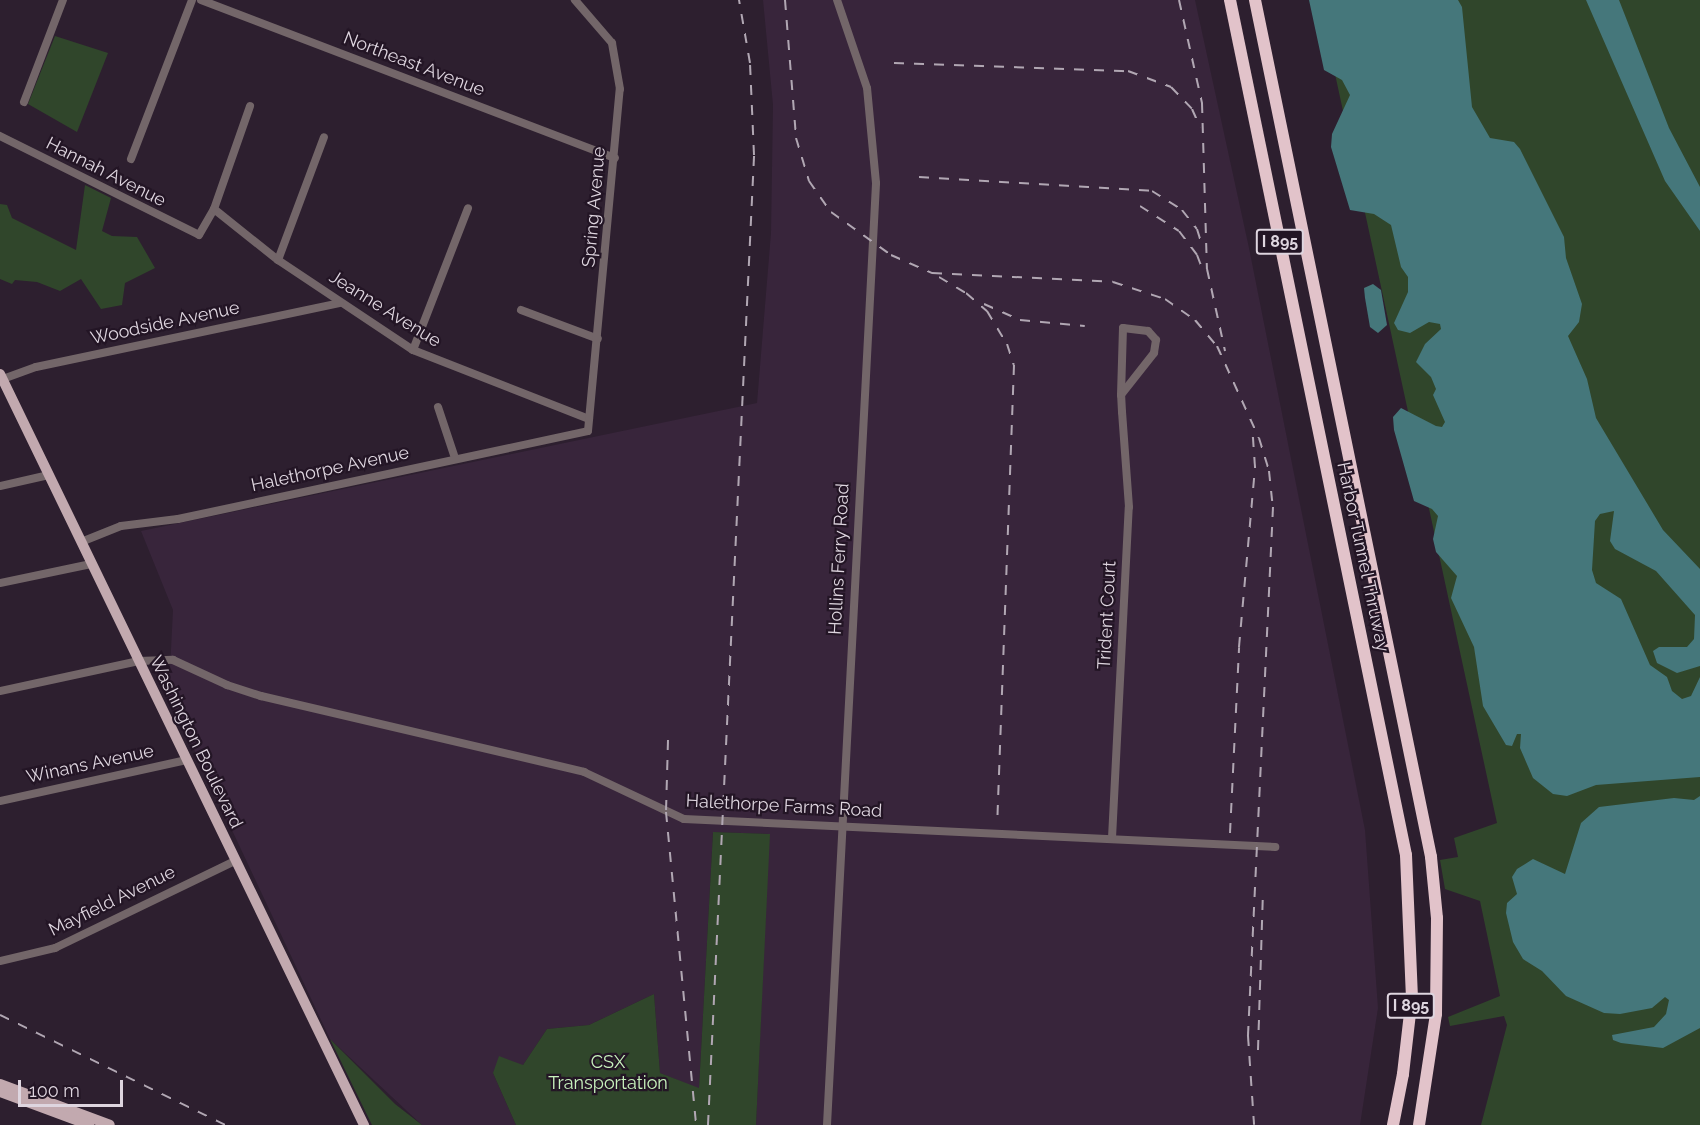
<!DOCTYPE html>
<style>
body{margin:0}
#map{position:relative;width:1700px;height:1125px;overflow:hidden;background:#2d1f2f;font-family:Raleway,sans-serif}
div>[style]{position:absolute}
.built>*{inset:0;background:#38253b}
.green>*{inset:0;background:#30462b}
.water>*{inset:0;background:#45777b}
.minor>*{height:8px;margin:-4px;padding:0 4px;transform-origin:4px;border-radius:4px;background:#736669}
.major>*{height:10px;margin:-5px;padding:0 5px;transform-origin:5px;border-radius:5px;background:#c2a9af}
.highway>*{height:12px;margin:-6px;padding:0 6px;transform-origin:6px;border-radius:6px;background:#e2c3ca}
.rail>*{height:2px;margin-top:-1px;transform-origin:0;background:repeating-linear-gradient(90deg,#b1a7b3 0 10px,transparent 0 20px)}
span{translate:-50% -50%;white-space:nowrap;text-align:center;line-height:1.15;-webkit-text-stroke:4.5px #231525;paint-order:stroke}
.shield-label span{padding:2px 4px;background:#231525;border:2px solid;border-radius:4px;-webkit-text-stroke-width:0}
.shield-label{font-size:16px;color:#ded5df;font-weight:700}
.street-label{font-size:18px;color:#ded5df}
.park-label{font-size:18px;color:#c8f3bd}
.scale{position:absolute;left:18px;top:1080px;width:105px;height:27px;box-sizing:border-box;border:3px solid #ded5df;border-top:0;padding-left:8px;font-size:18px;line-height:21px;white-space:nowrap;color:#ded5df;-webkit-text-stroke:4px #231525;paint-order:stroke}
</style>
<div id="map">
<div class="built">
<i style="clip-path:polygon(763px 0,1195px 0,1249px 248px,1365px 830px,1378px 1008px,1360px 1125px,756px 1125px,769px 834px,713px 832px,699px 1089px,660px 1073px,654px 994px,589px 1025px,547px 1029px,523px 1065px,493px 1073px,516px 1125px,422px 1125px,330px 1039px,162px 681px,170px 669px,173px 610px,141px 531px,757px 403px,771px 233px,773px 105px)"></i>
</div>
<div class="green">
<i style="clip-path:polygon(1319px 0,1700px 0,1700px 1125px,1481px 1125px,1507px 1025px,1504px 1016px,1450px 1026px,1448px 1017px,1500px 996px,1480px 901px,1445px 889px,1440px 860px,1458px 857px,1454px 838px,1497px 823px)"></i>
<i style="clip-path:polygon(55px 36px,108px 53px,77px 132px,28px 104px)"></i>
<i style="clip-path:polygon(85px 185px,111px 198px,102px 231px,112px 236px,137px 237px,155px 268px,125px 283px,122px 305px,101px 309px,81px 279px,60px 291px,37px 282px,15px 280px,12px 284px,0 279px,0 204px,7px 205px,12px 218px,76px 250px)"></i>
<i style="clip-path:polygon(713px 832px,770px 834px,756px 1125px,516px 1125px,493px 1073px,499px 1056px,523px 1065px,547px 1029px,589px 1025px,654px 994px,660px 1073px,699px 1088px)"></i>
<i style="clip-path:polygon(330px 1039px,395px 1104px,422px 1125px,372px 1125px)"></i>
</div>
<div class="water">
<i style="clip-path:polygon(1309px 0,1458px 0,1462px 7px,1472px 107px,1490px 138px,1514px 142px,1520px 149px,1564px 237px,1566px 258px,1582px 304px,1579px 322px,1568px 336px,1587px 379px,1596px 418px,1663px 530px,1700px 569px,1700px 666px,1677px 673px,1657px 663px,1653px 651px,1659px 647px,1687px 647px,1694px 639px,1695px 615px,1656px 571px,1615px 549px,1610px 541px,1614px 511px,1600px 514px,1595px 521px,1592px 570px,1596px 583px,1621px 599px,1650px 665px,1667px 677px,1672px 691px,1682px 699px,1691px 696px,1700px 677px,1700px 777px,1596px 785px,1567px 796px,1553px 794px,1533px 778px,1520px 748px,1521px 734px,1517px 734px,1512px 746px,1506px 745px,1483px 706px,1474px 647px,1451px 598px,1457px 576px,1436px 552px,1433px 539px,1438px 516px,1432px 509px,1414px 501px,1394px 430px,1393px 417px,1401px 408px,1436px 426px,1442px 427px,1445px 422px,1433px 395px,1436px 389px,1431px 377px,1416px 362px,1425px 344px,1441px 329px,1440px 324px,1429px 322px,1410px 333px,1398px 330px,1394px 323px,1408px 292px,1408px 277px,1401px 267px,1391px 225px,1374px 214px,1350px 210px,1331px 147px,1332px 134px,1350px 95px,1342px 80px,1324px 70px)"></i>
<i style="clip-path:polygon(1586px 0,1619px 0,1669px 128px,1700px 187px,1700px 231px,1665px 181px)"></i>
<i style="clip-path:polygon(1373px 284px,1381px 290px,1387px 325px,1378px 333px,1370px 327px,1365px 298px,1364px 288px)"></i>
<i style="clip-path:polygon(1700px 796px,1700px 1028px,1663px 1048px,1621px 1043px,1613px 1040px,1612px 1035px,1654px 1027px,1666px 1014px,1669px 1000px,1665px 997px,1652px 1008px,1620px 1014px,1604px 1013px,1566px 996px,1542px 971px,1523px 959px,1513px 942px,1506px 913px,1507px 903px,1517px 894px,1512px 877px,1517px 869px,1533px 859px,1565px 874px,1581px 823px,1599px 807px,1674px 798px,1694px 800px)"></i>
</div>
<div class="minor">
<i style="left:201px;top:0;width:443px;rotate:20.9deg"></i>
<i style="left:24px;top:102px;width:109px;rotate:-69.1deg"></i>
<i style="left:0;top:136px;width:222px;rotate:26.4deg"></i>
<i style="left:199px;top:235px;width:30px;rotate:-60deg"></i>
<i style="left:214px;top:209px;width:109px;rotate:-70.7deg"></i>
<i style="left:131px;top:159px;width:170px;rotate:-69deg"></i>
<i style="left:214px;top:209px;width:82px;rotate:38.6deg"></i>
<i style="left:278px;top:260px;width:162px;rotate:33.7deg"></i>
<i style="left:413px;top:350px;width:189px;rotate:21.4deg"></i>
<i style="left:278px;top:260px;width:131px;rotate:-69.5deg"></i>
<i style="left:521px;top:310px;width:82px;rotate:20.6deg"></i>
<i style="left:413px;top:350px;width:152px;rotate:-68.8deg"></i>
<i style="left:0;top:380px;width:38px;rotate:-20deg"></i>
<i style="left:36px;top:367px;width:310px;rotate:-11.9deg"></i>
<i style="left:438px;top:407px;width:54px;rotate:71.6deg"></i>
<i style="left:0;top:486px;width:50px;rotate:-12.7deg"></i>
<i style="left:81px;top:542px;width:43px;rotate:-21.8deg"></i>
<i style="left:121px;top:526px;width:57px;rotate:-7deg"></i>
<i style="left:178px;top:519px;width:419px;rotate:-12.1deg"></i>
<i style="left:588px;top:431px;width:343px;rotate:-84.7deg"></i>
<i style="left:620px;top:89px;width:47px;rotate:-99.9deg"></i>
<i style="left:612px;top:43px;width:57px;rotate:-130.7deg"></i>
<i style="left:0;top:583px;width:93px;rotate:-11.8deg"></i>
<i style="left:0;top:691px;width:142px;rotate:-12.2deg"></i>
<i style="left:139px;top:661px;width:34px;rotate:-2deg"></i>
<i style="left:173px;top:660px;width:60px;rotate:24.8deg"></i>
<i style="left:227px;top:685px;width:36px;rotate:18deg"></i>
<i style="left:261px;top:696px;width:332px;rotate:13.2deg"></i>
<i style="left:584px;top:772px;width:110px;rotate:25.2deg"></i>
<i style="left:684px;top:819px;width:592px;rotate:2.71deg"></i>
<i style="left:0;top:801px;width:191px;rotate:-12.4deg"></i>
<i style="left:1112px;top:838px;width:331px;rotate:-87.1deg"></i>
<i style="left:1129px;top:507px;width:95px;rotate:-94.2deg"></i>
<i style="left:1122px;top:412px;width:17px;rotate:-93deg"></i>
<i style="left:1121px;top:395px;width:67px;rotate:-88.3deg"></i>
<i style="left:1123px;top:328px;width:25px;rotate:7deg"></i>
<i style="left:1148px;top:331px;width:12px;rotate:48deg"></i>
<i style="left:1156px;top:340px;width:13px;rotate:99deg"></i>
<i style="left:1154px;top:353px;width:53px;rotate:128.2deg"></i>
<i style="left:0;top:961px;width:57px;rotate:-13.3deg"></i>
<i style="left:55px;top:948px;width:200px;rotate:-25.8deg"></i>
<i style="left:827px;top:1125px;width:943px;rotate:-87.02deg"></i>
<i style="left:876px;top:183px;width:95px;rotate:-95.4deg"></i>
<i style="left:867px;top:88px;width:93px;rotate:-108.8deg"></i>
</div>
<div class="major">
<i style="left:0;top:374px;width:835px;rotate:64.14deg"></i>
<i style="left:0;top:1084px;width:117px;rotate:20.4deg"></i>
<i style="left:0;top:1092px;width:95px;rotate:20.3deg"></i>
</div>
<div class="highway">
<i style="left:1230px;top:0;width:873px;rotate:78.37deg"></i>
<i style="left:1406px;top:855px;width:141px;rotate:87.6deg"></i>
<i style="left:1412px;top:996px;width:79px;rotate:96.6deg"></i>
<i style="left:1403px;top:1074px;width:52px;rotate:101.1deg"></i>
<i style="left:1255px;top:0;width:875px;rotate:78.39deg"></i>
<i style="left:1431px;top:857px;width:61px;rotate:84.4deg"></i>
<i style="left:1437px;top:918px;width:96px;rotate:90.6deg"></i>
<i style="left:1436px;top:1014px;width:112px;rotate:98.7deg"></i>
</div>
<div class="rail">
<i style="left:785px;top:0;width:138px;rotate:85.4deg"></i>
<i style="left:796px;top:138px;width:45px;rotate:73.2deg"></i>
<i style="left:809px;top:181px;width:38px;rotate:55deg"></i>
<i style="left:831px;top:212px;width:74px;rotate:35.6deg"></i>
<i style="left:891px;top:255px;width:45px;rotate:23.7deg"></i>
<i style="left:932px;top:273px;width:181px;rotate:2.8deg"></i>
<i style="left:1113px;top:282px;width:55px;rotate:18.1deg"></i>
<i style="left:1165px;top:299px;width:37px;rotate:35deg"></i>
<i style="left:1195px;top:320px;width:34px;rotate:50deg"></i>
<i style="left:1217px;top:346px;width:101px;rotate:65.5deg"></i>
<i style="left:1259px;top:438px;width:34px;rotate:73deg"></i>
<i style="left:1269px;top:471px;width:36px;rotate:84deg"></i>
<i style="left:1273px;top:507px;width:530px;rotate:92.71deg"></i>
<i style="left:1248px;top:1036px;width:89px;rotate:86.1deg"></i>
<i style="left:1179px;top:0;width:106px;rotate:77.4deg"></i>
<i style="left:1202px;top:103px;width:166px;rotate:88.3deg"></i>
<i style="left:1207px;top:269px;width:84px;rotate:77.6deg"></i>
<i style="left:894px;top:63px;width:234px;rotate:2deg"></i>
<i style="left:1128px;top:71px;width:46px;rotate:20.4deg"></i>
<i style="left:1171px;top:87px;width:30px;rotate:46deg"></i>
<i style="left:1192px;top:109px;width:20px;rotate:66deg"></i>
<i style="left:919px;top:177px;width:233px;rotate:3.4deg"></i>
<i style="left:1152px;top:191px;width:36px;rotate:32deg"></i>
<i style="left:1182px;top:210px;width:24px;rotate:52deg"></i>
<i style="left:1197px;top:229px;width:17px;rotate:73deg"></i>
<i style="left:1140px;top:206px;width:46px;rotate:32.7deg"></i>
<i style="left:1179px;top:231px;width:30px;rotate:53deg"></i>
<i style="left:1197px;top:255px;width:19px;rotate:69deg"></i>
<i style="left:939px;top:277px;width:31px;rotate:31deg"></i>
<i style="left:966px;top:293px;width:28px;rotate:41deg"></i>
<i style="left:987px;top:311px;width:39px;rotate:59deg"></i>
<i style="left:1007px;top:344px;width:22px;rotate:72deg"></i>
<i style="left:1014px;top:365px;width:456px;rotate:92.1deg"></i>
<i style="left:984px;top:304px;width:39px;rotate:24deg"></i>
<i style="left:1020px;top:320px;width:65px;rotate:5.3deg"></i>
<i style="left:668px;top:740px;width:72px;rotate:91.6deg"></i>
<i style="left:666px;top:812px;width:314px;rotate:84.5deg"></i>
<i style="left:1230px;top:833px;width:186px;rotate:-87.2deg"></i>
<i style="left:1239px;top:647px;width:181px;rotate:-84.9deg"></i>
<i style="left:1255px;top:467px;width:31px;rotate:-94deg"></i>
<i style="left:0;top:1015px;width:251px;rotate:26deg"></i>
<i style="left:1258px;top:1050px;width:160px;rotate:-88.2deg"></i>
<i style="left:708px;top:1125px;width:971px;rotate:-87.28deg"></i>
<i style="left:754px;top:155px;width:92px;rotate:-92.5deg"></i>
<i style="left:750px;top:63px;width:64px;rotate:-99.9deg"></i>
</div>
<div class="shield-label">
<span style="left:1280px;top:242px">I 895</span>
<span style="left:1411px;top:1006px">I 895</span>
</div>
<div class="street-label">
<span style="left:414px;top:64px;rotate:21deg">Northeast Avenue</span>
<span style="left:106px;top:172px;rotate:27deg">Hannah Avenue</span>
<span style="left:594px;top:207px;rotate:-85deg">Spring Avenue</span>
<span style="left:385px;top:309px;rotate:32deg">Jeanne Avenue</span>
<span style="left:165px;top:323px;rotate:-12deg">Woodside Avenue</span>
<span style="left:330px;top:469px;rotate:-12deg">Halethorpe Avenue</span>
<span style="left:1363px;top:557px;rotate:78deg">Harbor Tunnel Thruway</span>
<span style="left:839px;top:559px;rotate:-87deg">Hollins Ferry Road</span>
<span style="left:1107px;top:615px;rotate:-87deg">Trident Court</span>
<span style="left:196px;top:742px;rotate:64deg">Washington Boulevard</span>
<span style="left:90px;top:764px;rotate:-12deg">Winans Avenue</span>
<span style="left:784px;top:806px;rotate:3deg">Halethorpe Farms Road</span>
<span style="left:112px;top:901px;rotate:-26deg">Mayfield Avenue</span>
</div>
<div class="park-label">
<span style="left:608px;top:1073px">CSX<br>Transportation</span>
</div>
<div class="scale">100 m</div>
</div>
